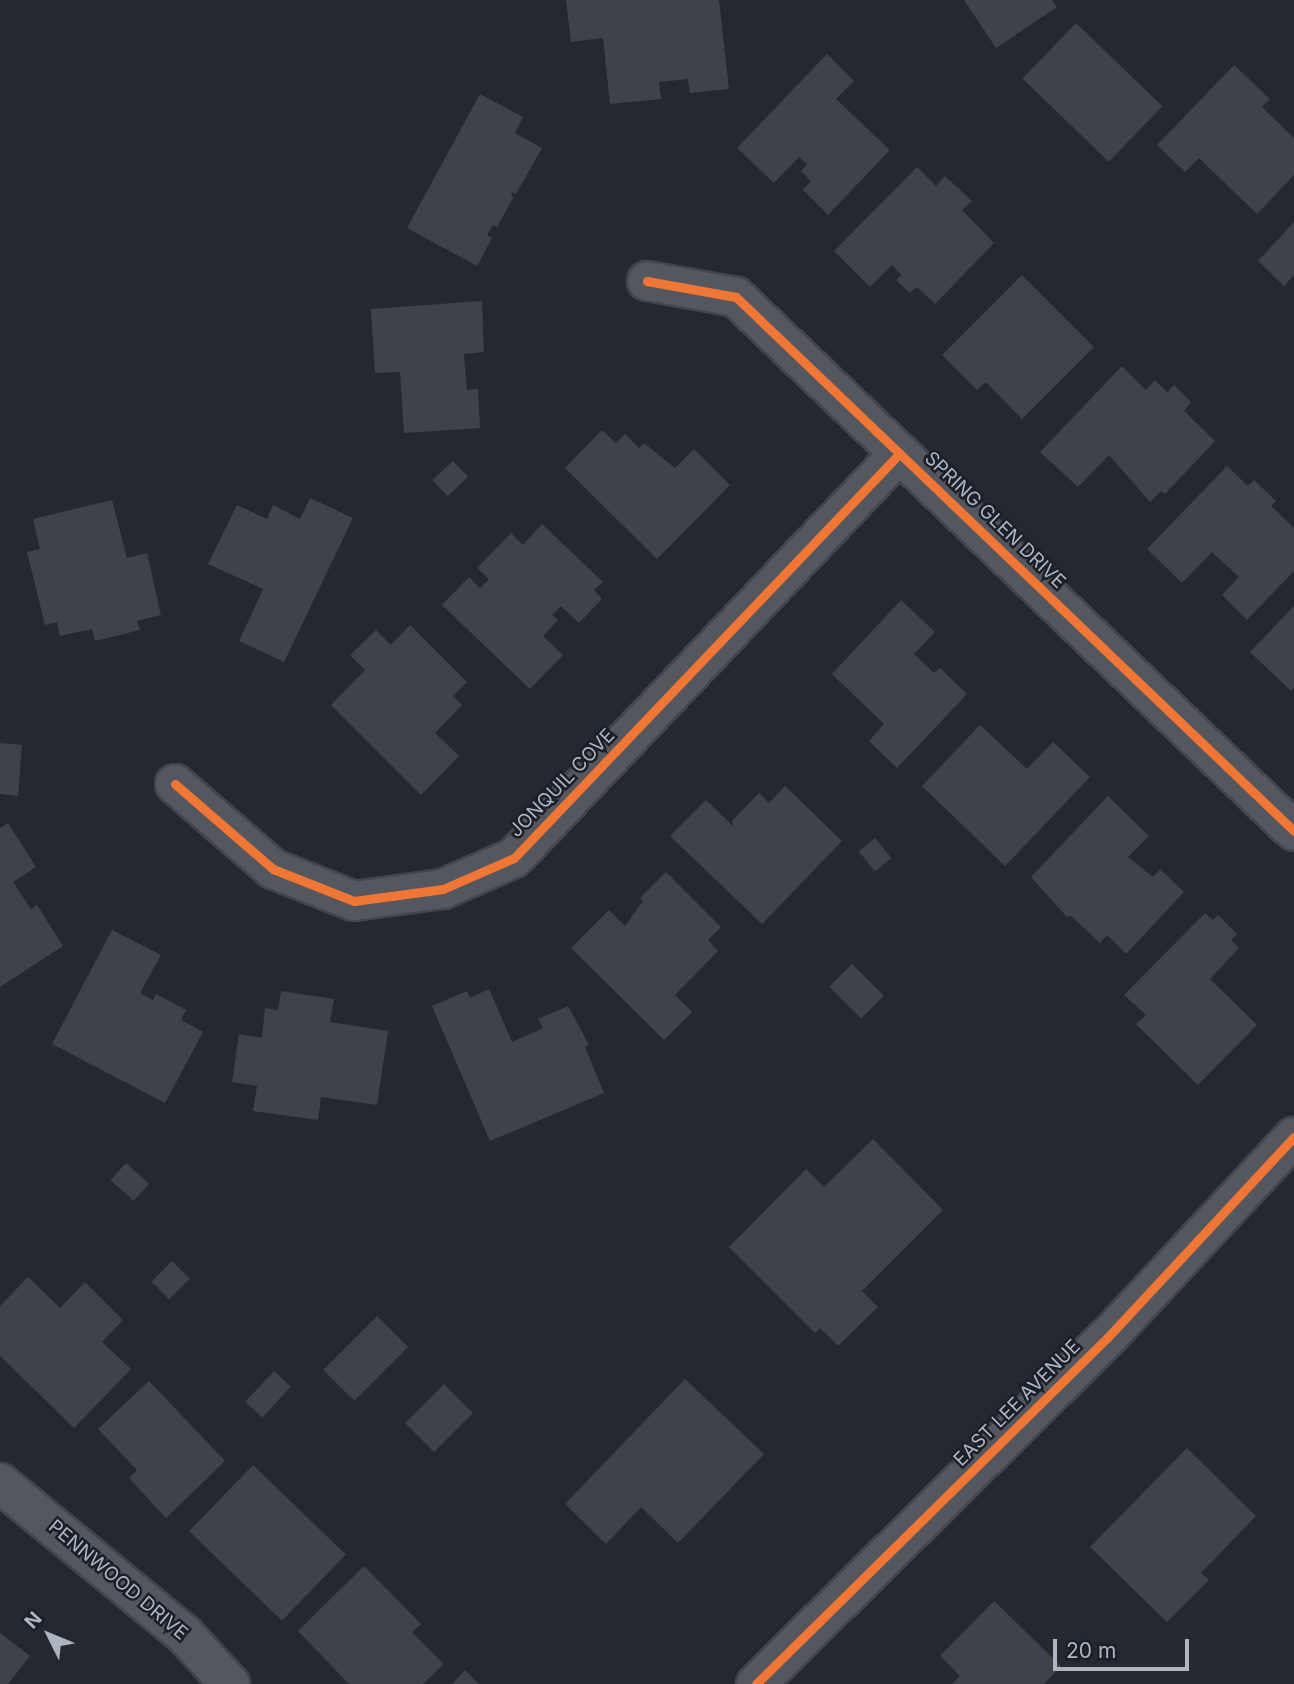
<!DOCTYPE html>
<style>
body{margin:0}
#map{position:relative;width:1294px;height:1684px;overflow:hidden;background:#25292f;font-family:Inter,sans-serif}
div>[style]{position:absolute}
.building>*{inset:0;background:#3f4248;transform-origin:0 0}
.roads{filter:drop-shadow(2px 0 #42454a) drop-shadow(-2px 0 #42454a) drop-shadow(0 2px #42454a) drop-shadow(0 -2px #42454a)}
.minor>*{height:38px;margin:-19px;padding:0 19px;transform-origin:19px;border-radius:19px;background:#54575e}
.cycleway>*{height:9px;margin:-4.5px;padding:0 4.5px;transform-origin:4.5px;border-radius:4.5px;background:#f07635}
span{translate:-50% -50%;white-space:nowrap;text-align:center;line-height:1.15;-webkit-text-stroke:5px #1a1f28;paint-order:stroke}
.street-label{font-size:19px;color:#aeb5c1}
.north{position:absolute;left:14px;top:1600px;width:70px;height:70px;-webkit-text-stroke:5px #1a1f28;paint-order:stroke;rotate:313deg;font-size:19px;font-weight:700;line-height:28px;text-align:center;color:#aeb5c1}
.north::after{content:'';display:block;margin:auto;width:24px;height:32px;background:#aeb5c1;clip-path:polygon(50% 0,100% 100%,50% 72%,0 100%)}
.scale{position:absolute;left:1053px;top:1639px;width:136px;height:32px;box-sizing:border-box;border:4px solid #aeb5c1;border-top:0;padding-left:9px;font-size:21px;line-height:24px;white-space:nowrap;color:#aeb5c1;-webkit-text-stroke:5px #1a1f28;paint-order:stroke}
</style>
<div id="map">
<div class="building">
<i style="clip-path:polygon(566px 0,719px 0,729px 89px,690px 93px,688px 79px,659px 82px,661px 99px,610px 104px,603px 38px,571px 42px)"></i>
<i style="clip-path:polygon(964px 0,1052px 0,1057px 7px,996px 48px)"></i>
<i style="left:1076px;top:23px;width:120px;height:77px;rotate:44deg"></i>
<i style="clip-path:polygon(827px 54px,854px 81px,836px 99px,890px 150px,828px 215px,803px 190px,811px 181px,801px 171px,807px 164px,799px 157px,774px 183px,737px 148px)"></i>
<i style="clip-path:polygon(1234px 65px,1270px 99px,1262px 107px,1294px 138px,1294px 175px,1257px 214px,1199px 158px,1185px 172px,1157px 145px)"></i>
<i style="clip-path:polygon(480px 94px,523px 117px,515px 133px,542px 148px,516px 194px,511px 192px,513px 198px,497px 227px,493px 225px,487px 235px,492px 238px,477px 266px,407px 228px)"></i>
<i style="clip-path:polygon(917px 167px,936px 186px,945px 176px,972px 201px,962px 210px,994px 243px,935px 304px,917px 287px,910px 293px,896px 280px,901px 275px,892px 265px,870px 287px,834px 251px)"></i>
<i style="clip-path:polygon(1294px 222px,1294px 275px,1284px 286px,1258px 261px)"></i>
<i style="clip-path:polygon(1022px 275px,1094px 347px,1022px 419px,986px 382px,977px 390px,942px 355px)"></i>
<i style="clip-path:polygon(482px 301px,484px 352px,464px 354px,467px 390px,478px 389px,480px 428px,404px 433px,400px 372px,375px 373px,371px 309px)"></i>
<i style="clip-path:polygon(1122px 366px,1146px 390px,1155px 380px,1167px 392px,1174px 385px,1191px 402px,1184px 411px,1215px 441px,1165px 494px,1161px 491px,1150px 502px,1109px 455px,1078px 487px,1040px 452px)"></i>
<i style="clip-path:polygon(602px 430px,616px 443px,625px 434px,639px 448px,644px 443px,675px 468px,694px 449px,730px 485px,657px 559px,565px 468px)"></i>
<i style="left:453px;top:461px;width:22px;height:28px;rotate:47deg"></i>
<i style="clip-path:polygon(1227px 466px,1248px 486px,1254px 480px,1276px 501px,1271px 506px,1294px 528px,1294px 571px,1247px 620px,1222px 595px,1239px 577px,1212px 552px,1182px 583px,1147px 549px)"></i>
<i style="clip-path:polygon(310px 498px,353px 518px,284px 662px,239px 641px,263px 589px,208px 564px,237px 505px,267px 519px,273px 505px,300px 519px)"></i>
<i style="clip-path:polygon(112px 500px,127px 558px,147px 553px,161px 615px,137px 621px,140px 630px,95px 641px,92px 629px,60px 636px,57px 622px,45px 625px,27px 552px,40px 549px,33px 519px)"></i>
<i style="clip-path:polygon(542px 524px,603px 582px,594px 590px,602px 599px,579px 623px,561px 606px,552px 615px,558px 620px,543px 636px,563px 655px,530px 689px,442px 605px,469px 577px,480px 588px,489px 579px,477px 568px,511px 533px,523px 545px)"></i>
<i style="clip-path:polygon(901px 600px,935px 632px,914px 654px,934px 673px,940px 668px,967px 694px,897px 768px,869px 741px,884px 724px,832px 674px)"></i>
<i style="clip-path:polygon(1294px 606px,1294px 688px,1291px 691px,1250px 652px)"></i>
<i style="clip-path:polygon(410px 625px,467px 682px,453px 696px,462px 705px,435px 733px,459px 756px,421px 795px,331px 705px,365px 670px,350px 655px,376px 630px,391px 645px)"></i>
<i style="clip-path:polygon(980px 725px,1027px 769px,1053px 742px,1090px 777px,1005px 866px,922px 786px)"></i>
<i style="clip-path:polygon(0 743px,22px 745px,18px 796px,0 794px)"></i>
<i style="clip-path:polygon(785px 786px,842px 841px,762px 924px,670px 836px,706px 800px,733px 826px,732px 821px,759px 793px,769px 803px)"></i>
<i style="clip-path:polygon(1108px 796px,1149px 836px,1128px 857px,1153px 877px,1160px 869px,1184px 892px,1126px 954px,1107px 935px,1100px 943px,1071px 916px,1067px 917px,1031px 877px)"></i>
<i style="clip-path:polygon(8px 823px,36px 867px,13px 882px,31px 909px,37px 905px,63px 946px,0 987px,0 828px)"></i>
<i style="left:875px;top:838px;width:26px;height:21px;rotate:51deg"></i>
<i style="clip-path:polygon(666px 872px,721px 927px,708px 940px,718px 951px,675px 995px,692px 1012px,664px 1040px,571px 948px,609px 910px,625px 926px,643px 901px,640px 898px)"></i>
<i style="clip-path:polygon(1205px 913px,1213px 920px,1218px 915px,1237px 934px,1231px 940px,1239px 948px,1210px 979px,1257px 1025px,1198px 1085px,1136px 1024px,1146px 1015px,1124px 995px)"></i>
<i style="clip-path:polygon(112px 930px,161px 955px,140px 993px,153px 1000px,156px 994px,186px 1010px,181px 1020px,203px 1032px,165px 1103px,52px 1044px)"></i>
<i style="left:852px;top:964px;width:45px;height:32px;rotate:45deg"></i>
<i style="clip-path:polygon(489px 989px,512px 1042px,543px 1028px,538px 1019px,568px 1006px,589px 1045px,585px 1047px,604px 1093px,490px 1141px,432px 1006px,467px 991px,470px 998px)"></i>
<i style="clip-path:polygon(281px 991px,334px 999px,330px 1022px,388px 1031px,377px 1105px,321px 1097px,318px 1120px,253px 1111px,257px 1086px,232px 1082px,239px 1034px,262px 1038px,265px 1008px,278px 1010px)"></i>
<i style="clip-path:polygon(873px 1139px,943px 1210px,862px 1291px,878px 1307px,838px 1346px,820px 1328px,815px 1333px,729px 1247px,806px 1169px,824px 1187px)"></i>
<i style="left:126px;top:1163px;width:31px;height:23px;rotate:42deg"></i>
<i style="left:172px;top:1261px;width:25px;height:29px;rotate:45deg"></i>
<i style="clip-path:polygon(28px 1277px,60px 1308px,85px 1282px,123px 1320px,102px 1342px,131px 1369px,74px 1428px,0 1356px,0 1306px)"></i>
<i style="left:377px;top:1316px;width:44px;height:76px;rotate:45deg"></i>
<i style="left:274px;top:1371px;width:23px;height:42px;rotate:43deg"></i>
<i style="clip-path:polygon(685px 1379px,764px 1454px,678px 1543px,641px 1507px,606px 1544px,565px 1504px)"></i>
<i style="clip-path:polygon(149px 1381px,225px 1461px,166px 1518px,129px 1478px,137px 1470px,98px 1429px)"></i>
<i style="left:444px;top:1384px;width:41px;height:55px;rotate:45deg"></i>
<i style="clip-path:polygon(1187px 1448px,1256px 1516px,1201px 1573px,1209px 1580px,1167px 1622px,1090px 1547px)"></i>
<i style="left:253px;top:1465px;width:129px;height:92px;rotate:44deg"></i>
<i style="clip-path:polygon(364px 1566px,421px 1624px,412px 1632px,444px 1664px,423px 1684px,349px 1684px,298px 1631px)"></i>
<i style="clip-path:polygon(994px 1601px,1061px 1666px,1044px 1684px,952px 1684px,960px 1676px,940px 1656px)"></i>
<i style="clip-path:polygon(0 1633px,30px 1656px,8px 1684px,0 1684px)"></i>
<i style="clip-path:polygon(465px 1670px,479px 1684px,452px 1684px)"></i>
</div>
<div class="roads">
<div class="minor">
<i style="left:647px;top:281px;width:90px;rotate:10.2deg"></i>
<i style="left:736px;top:297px;width:772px;rotate:43.74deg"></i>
<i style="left:175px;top:784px;width:130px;rotate:40.9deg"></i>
<i style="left:273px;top:869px;width:87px;rotate:21.6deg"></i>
<i style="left:354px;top:901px;width:90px;rotate:-7.7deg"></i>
<i style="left:443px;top:889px;width:77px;rotate:-23.6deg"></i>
<i style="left:514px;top:858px;width:559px;rotate:-46.38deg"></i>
<i style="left:0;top:1483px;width:238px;rotate:39.4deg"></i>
<i style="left:184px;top:1634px;width:68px;rotate:47.4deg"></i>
<i style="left:756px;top:1684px;width:494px;rotate:-44.6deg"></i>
<i style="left:1108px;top:1337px;width:273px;rotate:-47.1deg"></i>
</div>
</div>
<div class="cycleway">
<i style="left:647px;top:281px;width:90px;rotate:10.2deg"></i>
<i style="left:736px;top:297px;width:772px;rotate:43.74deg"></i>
<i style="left:175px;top:784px;width:130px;rotate:40.9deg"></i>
<i style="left:273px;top:869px;width:87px;rotate:21.6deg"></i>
<i style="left:354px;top:901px;width:90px;rotate:-7.7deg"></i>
<i style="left:443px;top:889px;width:77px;rotate:-23.6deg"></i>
<i style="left:514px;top:858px;width:559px;rotate:-46.38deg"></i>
<i style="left:756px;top:1684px;width:494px;rotate:-44.6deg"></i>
<i style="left:1108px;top:1337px;width:273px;rotate:-47.1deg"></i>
</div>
<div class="street-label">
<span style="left:995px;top:520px;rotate:44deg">SPRING GLEN DRIVE</span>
<span style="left:562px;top:783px;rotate:-46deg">JONQUIL COVE</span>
<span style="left:1017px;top:1403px;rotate:-45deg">EAST LEE AVENUE</span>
<span style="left:118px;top:1580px;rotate:40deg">PENNWOOD DRIVE</span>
</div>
<div class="north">N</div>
<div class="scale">20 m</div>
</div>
